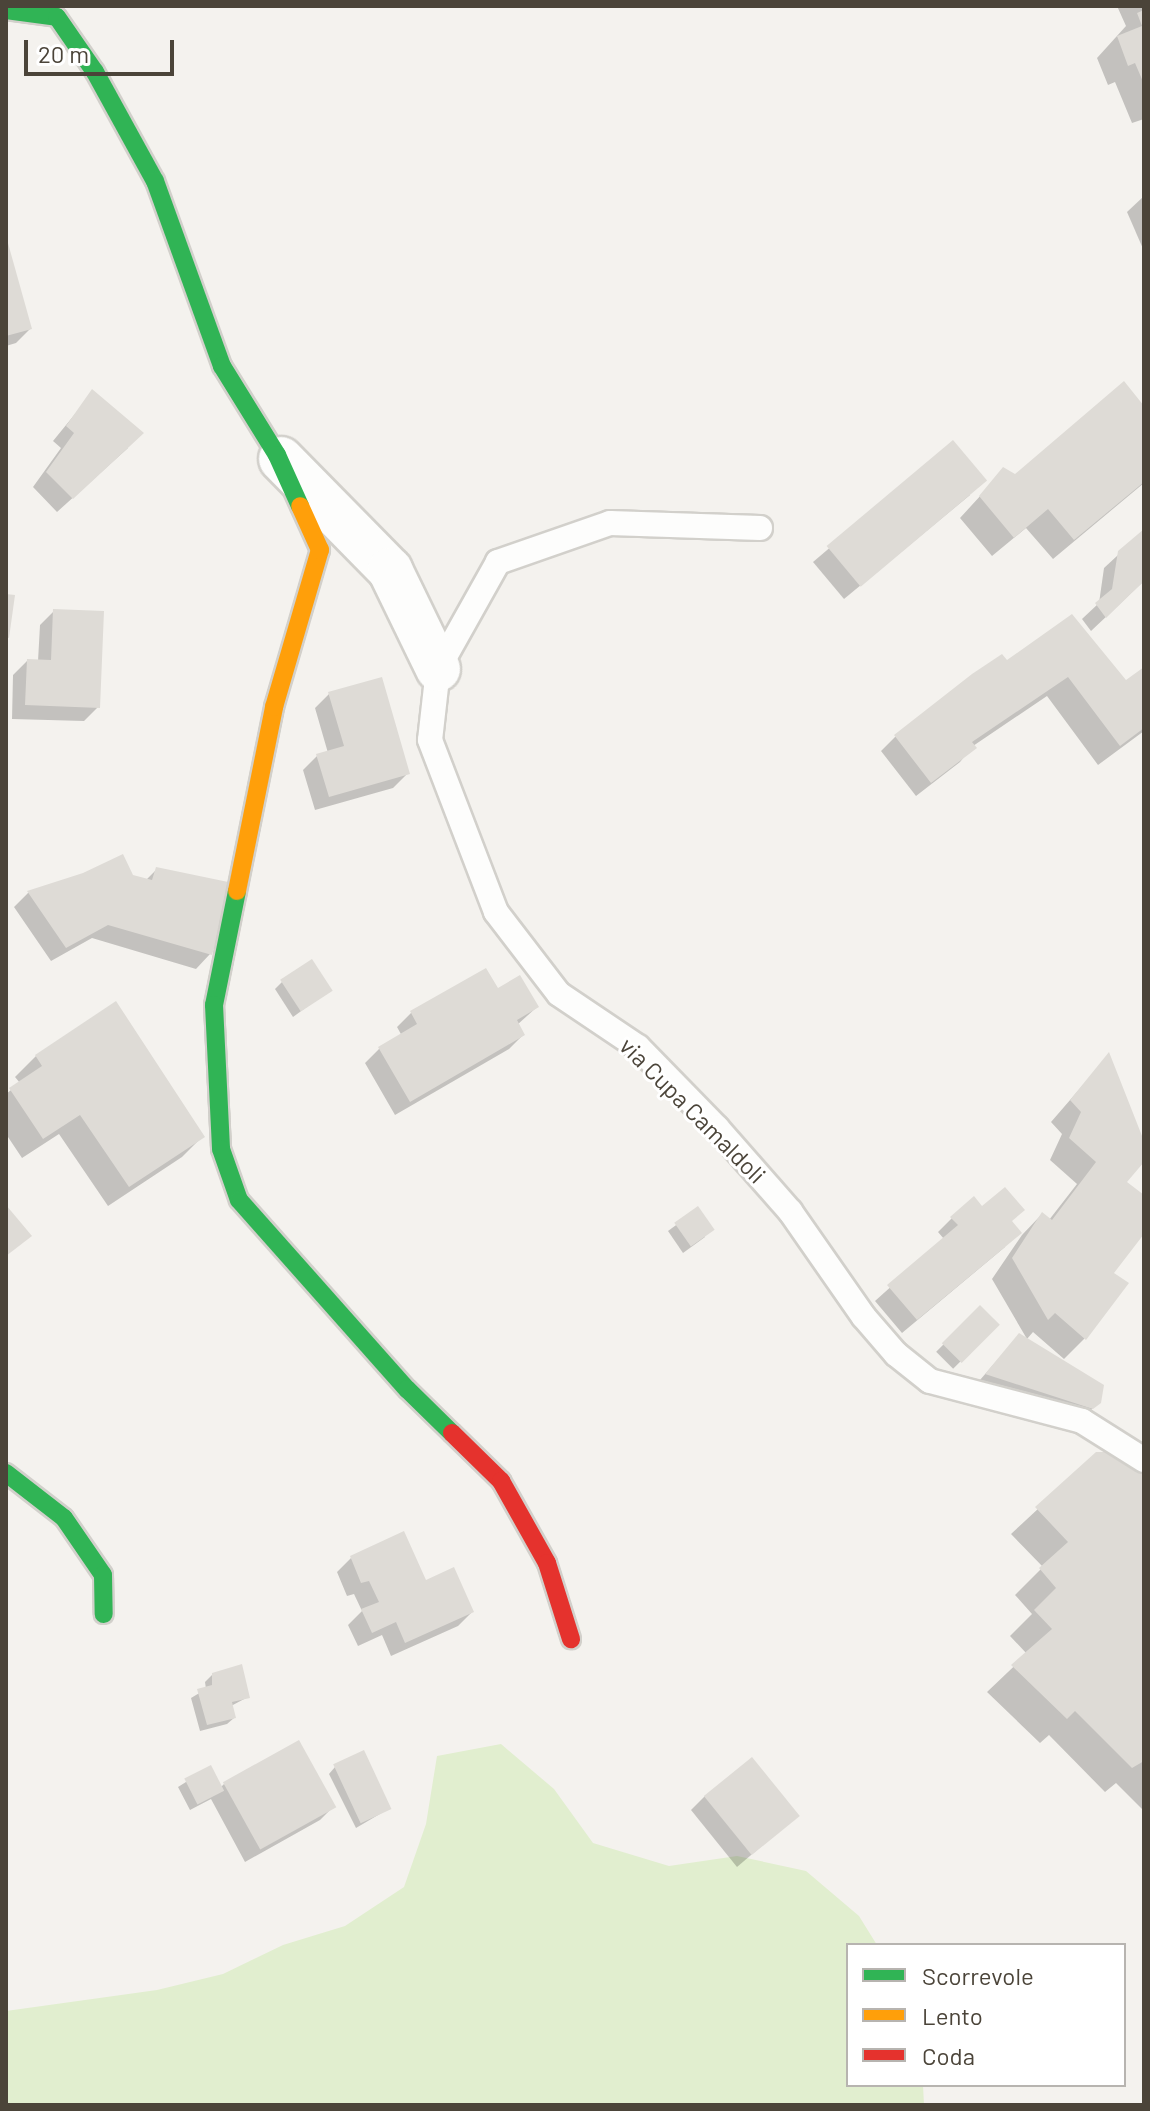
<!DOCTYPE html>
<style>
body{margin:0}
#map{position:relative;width:1150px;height:2111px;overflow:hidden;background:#f4f2ee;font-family:Barlow,sans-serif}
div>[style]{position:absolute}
.green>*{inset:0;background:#e1eecf}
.shadow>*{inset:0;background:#0003;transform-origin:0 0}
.building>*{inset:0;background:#dedbd6;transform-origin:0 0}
.roads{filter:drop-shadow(2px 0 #d2d0cb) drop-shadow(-2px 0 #d2d0cb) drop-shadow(0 2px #d2d0cb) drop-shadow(0 -2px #d2d0cb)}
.lane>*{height:24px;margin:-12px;padding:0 12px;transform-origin:12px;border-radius:12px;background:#fdfdfc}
.street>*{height:44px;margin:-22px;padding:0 22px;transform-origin:22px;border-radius:22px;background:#fdfdfc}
.fast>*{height:18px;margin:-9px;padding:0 9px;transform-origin:9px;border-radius:9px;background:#30b455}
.slow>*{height:18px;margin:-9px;padding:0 9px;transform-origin:9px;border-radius:9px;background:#ff9f0a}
.jam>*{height:18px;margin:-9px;padding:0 9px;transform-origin:9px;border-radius:9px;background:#e5322d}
span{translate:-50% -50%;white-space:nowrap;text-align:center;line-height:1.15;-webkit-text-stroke:6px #fff;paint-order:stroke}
.street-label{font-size:24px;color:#4b4439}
.frame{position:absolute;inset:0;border:8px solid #4b4439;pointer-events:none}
.legend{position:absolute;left:846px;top:1943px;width:280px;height:144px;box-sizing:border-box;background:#fff;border:2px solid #b7b4b0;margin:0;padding:10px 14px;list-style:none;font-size:24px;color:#4b4439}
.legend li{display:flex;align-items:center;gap:16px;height:40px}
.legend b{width:40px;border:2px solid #b7b4b0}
.scale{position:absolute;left:24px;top:40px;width:150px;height:36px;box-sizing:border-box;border:4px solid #4b4439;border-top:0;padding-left:10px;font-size:24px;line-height:28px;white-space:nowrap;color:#4b4439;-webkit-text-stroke:6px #fff;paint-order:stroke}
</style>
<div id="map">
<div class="green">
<i style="clip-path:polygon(501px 1744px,554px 1789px,593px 1843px,669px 1866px,737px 1856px,806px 1871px,859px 1916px,877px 1945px,848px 1945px,848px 2085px,923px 2085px,924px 2105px,6px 2105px,6px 2011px,157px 1990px,223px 1974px,283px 1945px,345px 1926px,404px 1887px,426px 1824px,437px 1756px)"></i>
</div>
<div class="shadow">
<i style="clip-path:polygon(1117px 6px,1144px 6px,1144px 119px,1132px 123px,1115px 82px,1108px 85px,1097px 58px,1126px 26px)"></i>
<i style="clip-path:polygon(1144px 196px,1144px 251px,1127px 212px)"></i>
<i style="clip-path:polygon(6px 240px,30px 329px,16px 343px,6px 346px)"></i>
<i style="clip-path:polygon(93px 392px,128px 448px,57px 512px,33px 487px,61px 448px,53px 441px)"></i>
<i style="clip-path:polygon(1144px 409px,1144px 483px,1053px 559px,1026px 528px,992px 556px,960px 518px,1004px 470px,1015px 477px)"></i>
<i style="clip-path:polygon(953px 443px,970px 495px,844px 599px,813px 562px)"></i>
<i style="clip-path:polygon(1144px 531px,1144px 581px,1091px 631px,1082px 619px,1099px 603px,1104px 568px)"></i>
<i style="clip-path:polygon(54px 611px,98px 707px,84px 721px,12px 719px,13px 675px,27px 661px,38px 661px,40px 625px)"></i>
<i style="clip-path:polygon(1006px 663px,1125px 683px,1144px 669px,1144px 731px,1098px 765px,1047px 696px,973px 746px,960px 762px,916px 796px,881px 751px,895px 737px)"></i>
<i style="clip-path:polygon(329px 694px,407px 774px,393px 788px,315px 810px,303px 770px,317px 756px,328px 753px,315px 708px)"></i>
<i style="clip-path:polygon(157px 869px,210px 954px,196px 969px,92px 938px,51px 961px,14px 907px,28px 893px,83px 875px,132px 876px,146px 880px)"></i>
<i style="clip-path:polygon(485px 970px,497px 991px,537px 1007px,517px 1025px,523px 1035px,509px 1049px,395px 1115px,365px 1063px,379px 1049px,402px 1036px,397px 1027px,411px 1013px)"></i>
<i style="clip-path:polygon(282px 982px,330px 990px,293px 1017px,275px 989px)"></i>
<i style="clip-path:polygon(1109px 1055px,1144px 1147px,1144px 1159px,1125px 1182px,1144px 1197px,1144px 1231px,1111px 1274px,1126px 1283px,1084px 1339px,1064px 1359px,1033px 1332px,1027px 1339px,992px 1279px,1022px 1235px,1042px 1214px,1049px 1220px,1077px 1184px,1050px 1160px,1062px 1134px,1051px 1122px)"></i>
<i style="clip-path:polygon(36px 1056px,202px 1137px,182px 1157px,108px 1206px,59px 1134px,22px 1158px,6px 1134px,6px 1094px,20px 1083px,15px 1077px)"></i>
<i style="clip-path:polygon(698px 1209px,705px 1237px,683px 1253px,668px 1231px)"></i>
<i style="clip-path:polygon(952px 1218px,1010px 1222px,1005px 1247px,902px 1333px,875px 1301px,944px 1239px,938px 1232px)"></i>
<i style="left:980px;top:1308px;width:24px;height:62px;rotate:45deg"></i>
<i style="clip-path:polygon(1019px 1335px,1099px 1402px,1084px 1417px,973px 1388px)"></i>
<i style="clip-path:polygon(1097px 1454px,1144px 1473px,1144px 1811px,1116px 1783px,1105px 1792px,1049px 1735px,1040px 1743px,987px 1692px,1027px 1654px,1010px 1636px,1032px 1614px,1015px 1595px,1043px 1567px,1011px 1534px)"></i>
<i style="clip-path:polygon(351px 1558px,425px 1583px,472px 1612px,458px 1626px,391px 1656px,382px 1635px,358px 1646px,348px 1625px,362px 1611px,354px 1594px,347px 1596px,337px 1572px)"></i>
<i style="clip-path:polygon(213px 1674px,248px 1697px,231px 1706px,234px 1718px,227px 1724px,200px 1731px,191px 1698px,206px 1689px,205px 1682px)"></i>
<i style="clip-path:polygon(210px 1767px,220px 1788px,224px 1784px,334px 1806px,320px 1820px,245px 1862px,211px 1799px,190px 1810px,178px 1787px)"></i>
<i style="clip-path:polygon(335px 1767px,390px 1808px,356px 1828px,329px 1774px)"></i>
<i style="clip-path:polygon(705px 1796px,797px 1816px,737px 1867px,691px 1810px)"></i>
</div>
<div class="building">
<i style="clip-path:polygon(1144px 10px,1144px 84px,1135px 63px,1128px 66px,1117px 36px,1142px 26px,1137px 13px)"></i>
<i style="clip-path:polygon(6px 236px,32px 329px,6px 336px)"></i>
<i style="clip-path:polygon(1124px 381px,1144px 406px,1144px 482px,1074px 540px,1048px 509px,1014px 538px,979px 496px,1003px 467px,1015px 474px)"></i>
<i style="clip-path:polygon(92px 389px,144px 433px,73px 499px,46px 472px,74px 433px,66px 426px)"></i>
<i style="left:953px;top:440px;width:53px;height:165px;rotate:50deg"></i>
<i style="clip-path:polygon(1144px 529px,1144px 581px,1106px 618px,1095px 603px,1112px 589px,1118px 551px)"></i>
<i style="clip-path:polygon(6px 594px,15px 595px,9px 638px,6px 637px)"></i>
<i style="clip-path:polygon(53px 609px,104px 611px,100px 708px,25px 705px,27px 659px,51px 660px)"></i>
<i style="clip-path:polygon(1072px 614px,1126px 680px,1144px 667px,1144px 728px,1120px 746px,1068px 677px,972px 742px,977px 748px,931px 783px,894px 735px,972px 674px,1002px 654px,1007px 660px)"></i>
<i style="clip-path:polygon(382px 677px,410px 774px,329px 797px,316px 754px,344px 746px,328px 692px)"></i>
<i style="clip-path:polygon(123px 854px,133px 875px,152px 880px,156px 867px,233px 883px,212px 955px,108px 925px,66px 948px,27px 891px,83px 873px)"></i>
<i style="left:312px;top:959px;width:38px;height:38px;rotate:57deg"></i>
<i style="clip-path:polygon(486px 968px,498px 988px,520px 975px,539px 1007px,517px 1020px,525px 1035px,410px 1102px,378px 1047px,417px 1024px,410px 1011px)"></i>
<i style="clip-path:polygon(116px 1001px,205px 1137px,129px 1187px,80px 1115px,43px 1139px,9px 1088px,42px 1066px,35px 1055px)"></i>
<i style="clip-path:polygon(1109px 1052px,1144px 1141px,1144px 1162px,1127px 1182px,1144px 1195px,1144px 1234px,1114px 1273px,1129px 1283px,1086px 1340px,1055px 1313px,1048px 1320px,1012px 1258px,1042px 1212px,1052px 1220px,1096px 1162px,1069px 1138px,1081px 1112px,1070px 1100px)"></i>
<i style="clip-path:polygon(1005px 1187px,1025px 1210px,1012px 1221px,1022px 1233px,917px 1320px,887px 1285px,958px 1225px,950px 1217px,974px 1196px,982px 1206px)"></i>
<i style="clip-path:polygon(6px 1205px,32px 1236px,6px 1256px)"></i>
<i style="left:698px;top:1206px;width:29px;height:29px;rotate:55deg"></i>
<i style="left:980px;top:1305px;width:28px;height:54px;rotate:45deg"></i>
<i style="clip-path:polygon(1019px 1333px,1104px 1385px,1101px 1403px,1093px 1409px,985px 1374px)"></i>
<i style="clip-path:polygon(1096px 1452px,1113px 1452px,1144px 1470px,1144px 1761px,1132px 1768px,1075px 1711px,1067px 1719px,1011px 1665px,1052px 1629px,1034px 1610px,1056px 1588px,1039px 1568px,1068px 1542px,1035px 1507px)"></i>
<i style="clip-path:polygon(404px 1531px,426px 1580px,454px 1567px,474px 1612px,405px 1643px,396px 1622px,372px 1633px,361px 1609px,379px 1602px,369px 1581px,361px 1583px,350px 1556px)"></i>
<i style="clip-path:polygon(242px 1664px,250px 1698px,232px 1702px,236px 1718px,207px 1725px,197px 1689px,212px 1685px,212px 1673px)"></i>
<i style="left:299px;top:1740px;width:77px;height:87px;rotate:61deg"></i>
<i style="left:364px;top:1750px;width:65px;height:34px;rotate:65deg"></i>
<i style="left:752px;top:1757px;width:76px;height:62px;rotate:51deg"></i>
<i style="left:211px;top:1765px;width:29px;height:30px;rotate:63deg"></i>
</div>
<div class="roads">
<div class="lane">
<i style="left:760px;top:528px;width:150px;rotate:-178.1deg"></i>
<i style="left:610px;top:523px;width:119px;rotate:160.8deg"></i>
<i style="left:498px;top:562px;width:123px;rotate:119.3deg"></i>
<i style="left:438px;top:669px;width:71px;rotate:96.4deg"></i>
<i style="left:430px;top:740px;width:184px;rotate:69deg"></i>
<i style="left:496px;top:912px;width:103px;rotate:52.5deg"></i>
<i style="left:559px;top:994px;width:95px;rotate:33.9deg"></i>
<i style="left:638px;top:1047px;width:113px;rotate:45.7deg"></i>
<i style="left:717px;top:1128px;width:111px;rotate:48.7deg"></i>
<i style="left:790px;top:1211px;width:129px;rotate:55.1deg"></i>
<i style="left:864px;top:1317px;width:49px;rotate:49.1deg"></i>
<i style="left:896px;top:1354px;width:43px;rotate:38.5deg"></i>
<i style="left:930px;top:1381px;width:157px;rotate:14.7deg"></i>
<i style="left:1082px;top:1421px;width:73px;rotate:32.2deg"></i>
</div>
<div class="street">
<i style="left:281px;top:459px;width:156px;rotate:45.5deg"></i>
<i style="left:390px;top:570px;width:110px;rotate:64.1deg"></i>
</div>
<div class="fast">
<i style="left:6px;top:10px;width:51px;rotate:7.8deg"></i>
<i style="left:57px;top:17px;width:67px;rotate:55.4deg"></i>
<i style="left:95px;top:72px;width:124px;rotate:61.2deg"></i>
<i style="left:155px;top:181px;width:197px;rotate:70.1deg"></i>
<i style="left:222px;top:366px;width:105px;rotate:58.3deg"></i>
<i style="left:277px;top:455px;width:56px;rotate:65.7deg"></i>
<i style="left:237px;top:891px;width:116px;rotate:101.4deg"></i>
<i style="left:214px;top:1005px;width:144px;rotate:87.2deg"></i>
<i style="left:221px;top:1149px;width:54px;rotate:70.6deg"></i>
<i style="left:239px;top:1200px;width:253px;rotate:48.4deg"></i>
<i style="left:407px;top:1389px;width:63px;rotate:44.4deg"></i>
<i style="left:6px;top:1473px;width:73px;rotate:37.8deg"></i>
<i style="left:64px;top:1518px;width:69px;rotate:55.6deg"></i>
<i style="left:103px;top:1575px;width:39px;rotate:89deg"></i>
</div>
<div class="slow">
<i style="left:237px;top:891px;width:188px;rotate:-78.6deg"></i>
<i style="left:274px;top:707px;width:164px;rotate:-73.7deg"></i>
<i style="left:320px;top:550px;width:48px;rotate:-114.4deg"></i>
</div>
<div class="jam">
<i style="left:452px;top:1433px;width:69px;rotate:44.4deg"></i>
<i style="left:501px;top:1481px;width:94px;rotate:60.7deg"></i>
<i style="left:547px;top:1563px;width:80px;rotate:72.5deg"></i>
</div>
</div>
<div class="street-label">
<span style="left:693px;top:1110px;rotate:45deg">via Cupa Camaldoli</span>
</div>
<div class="frame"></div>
<ul class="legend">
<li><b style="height:10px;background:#30b455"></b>Scorrevole</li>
<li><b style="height:10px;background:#ff9f0a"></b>Lento</li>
<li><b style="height:10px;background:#e5322d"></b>Coda</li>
</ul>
<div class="scale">20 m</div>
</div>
